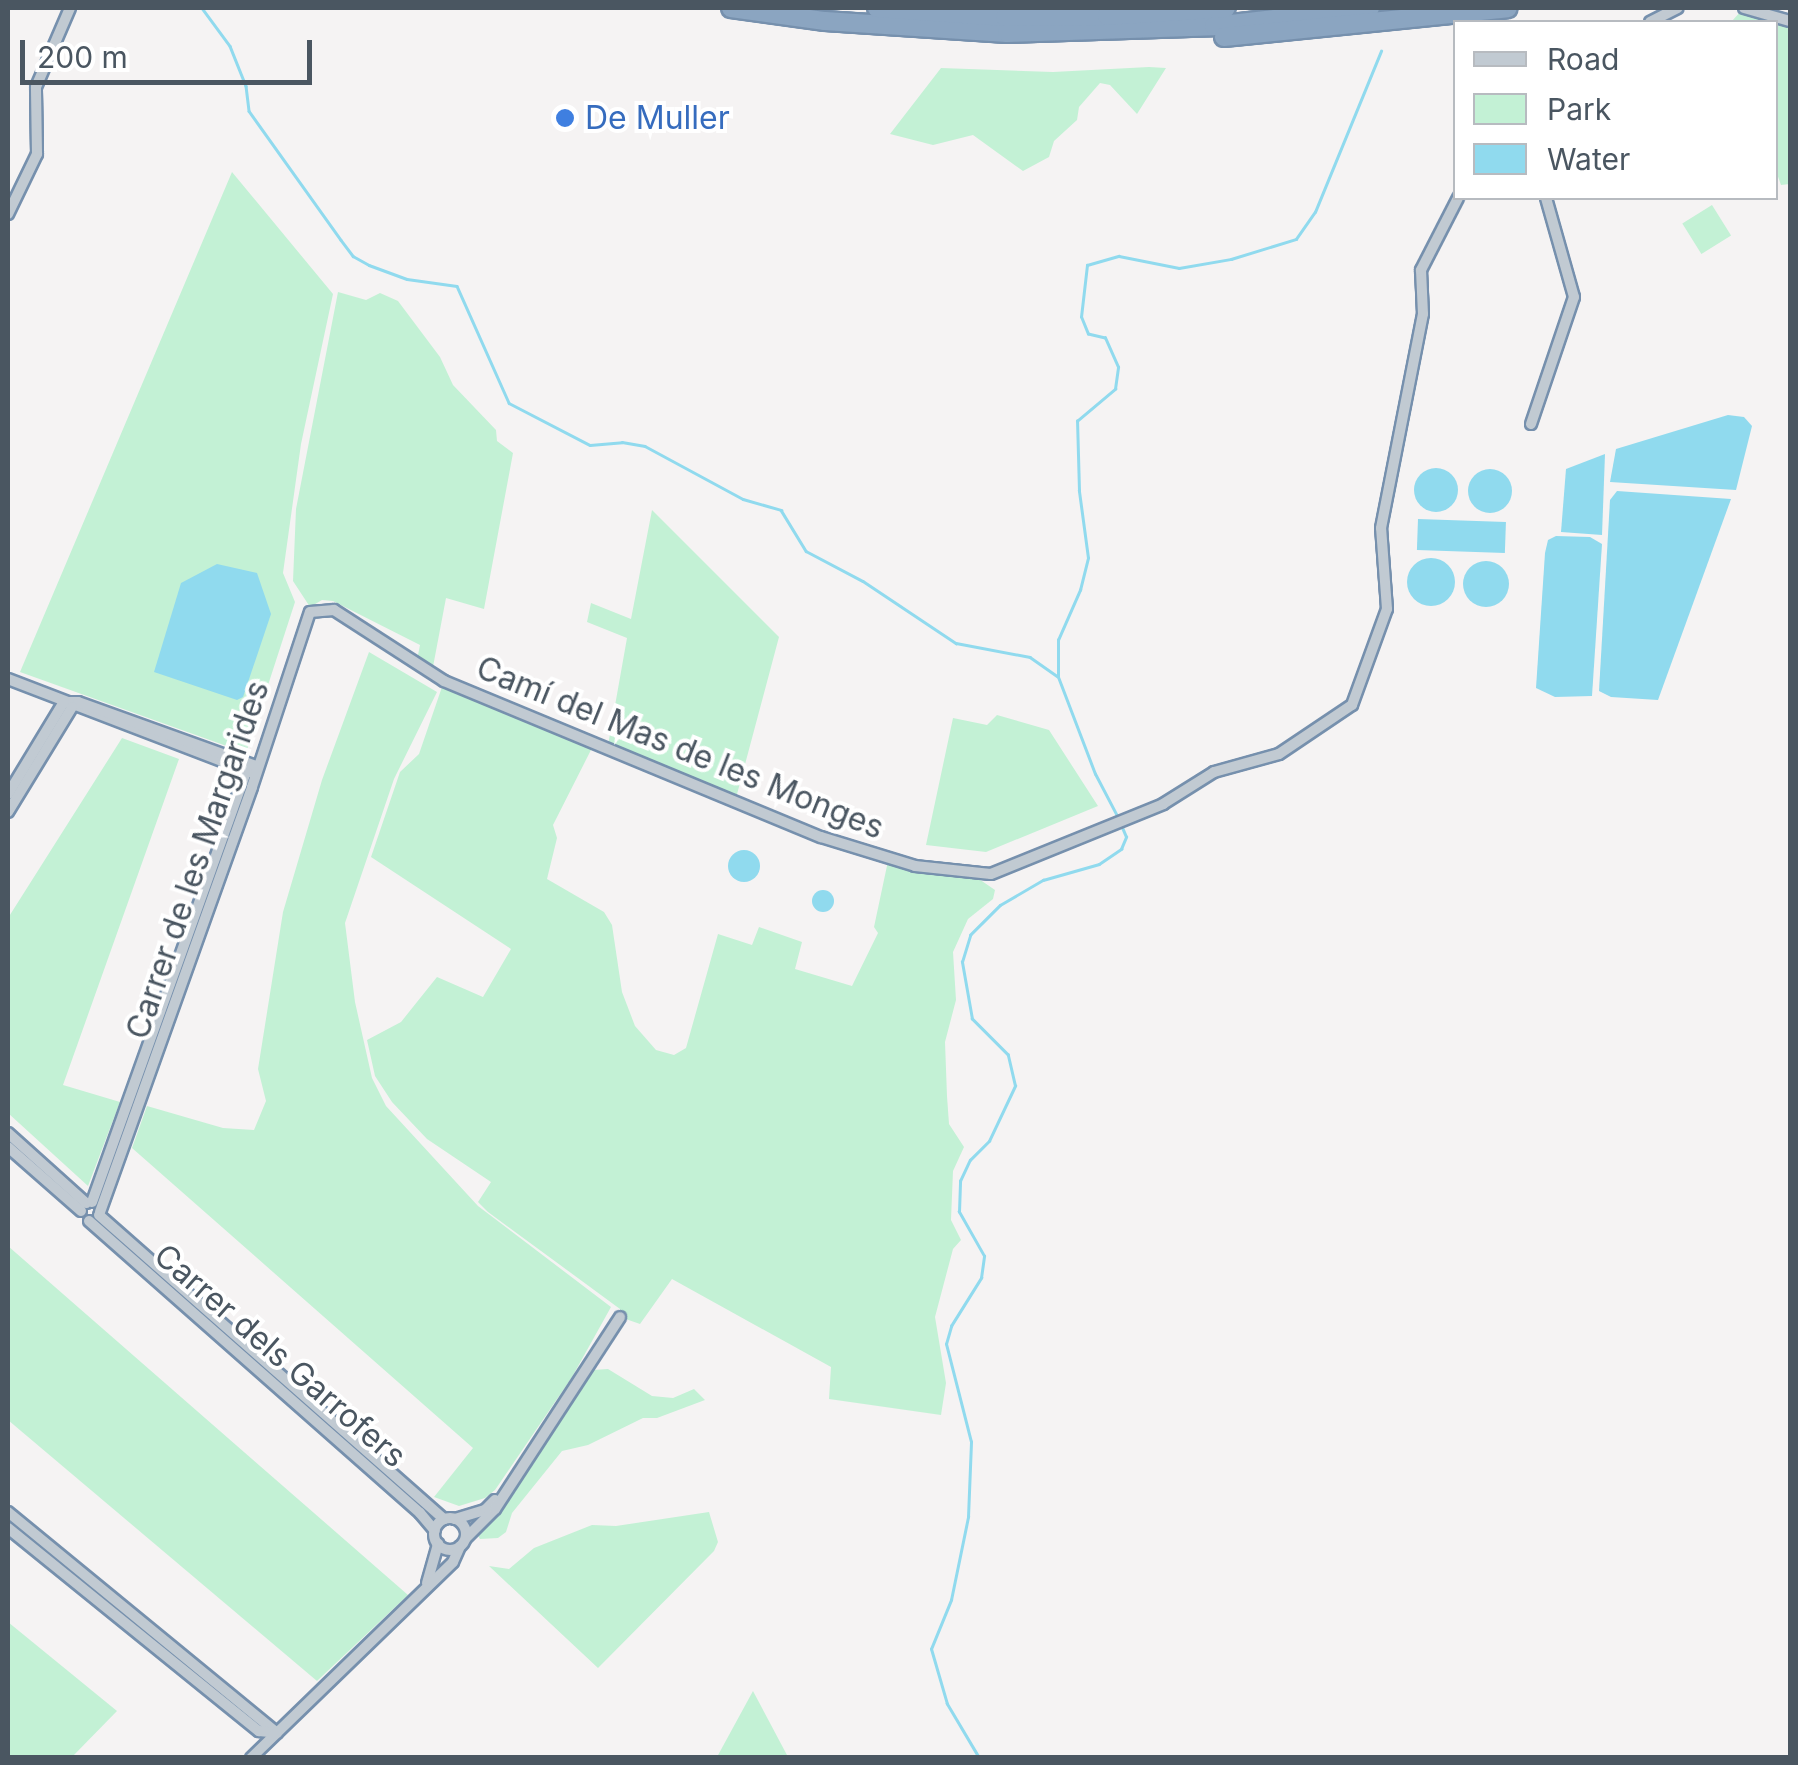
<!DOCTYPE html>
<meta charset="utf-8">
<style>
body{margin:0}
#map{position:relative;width:1798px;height:1765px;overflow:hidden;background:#f5f3f3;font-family:Inter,sans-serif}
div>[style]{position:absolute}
.green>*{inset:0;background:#c3f1d5;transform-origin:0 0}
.water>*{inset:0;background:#90daee;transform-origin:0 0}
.round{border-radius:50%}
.stream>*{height:2.5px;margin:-1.25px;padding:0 1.25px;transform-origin:1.25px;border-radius:1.25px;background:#90daee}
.roads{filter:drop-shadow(2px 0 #7690ad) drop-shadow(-2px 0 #7690ad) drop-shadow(0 2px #7690ad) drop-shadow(0 -2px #7690ad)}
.minor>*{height:10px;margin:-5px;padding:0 5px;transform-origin:5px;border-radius:5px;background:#c1cad2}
.minor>.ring{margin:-5px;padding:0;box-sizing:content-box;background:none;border:10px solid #c1cad2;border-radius:50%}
.motorway>*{height:18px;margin:-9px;padding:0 9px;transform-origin:9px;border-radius:9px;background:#8ba5c1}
.dots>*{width:28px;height:28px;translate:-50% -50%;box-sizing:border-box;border:5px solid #fff;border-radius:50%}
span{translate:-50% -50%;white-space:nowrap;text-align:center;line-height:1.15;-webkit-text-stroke:8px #fff;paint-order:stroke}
.shop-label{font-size:32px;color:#366cbe}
.left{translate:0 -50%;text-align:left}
.street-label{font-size:32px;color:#4a5661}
.frame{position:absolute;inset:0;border:10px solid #4a5661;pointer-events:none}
.legend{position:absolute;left:1453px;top:20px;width:325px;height:180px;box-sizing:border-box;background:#fff;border:2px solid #b7bbc0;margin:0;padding:12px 18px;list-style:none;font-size:30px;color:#4a5661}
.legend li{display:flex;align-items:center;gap:20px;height:50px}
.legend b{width:50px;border:2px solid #b7bbc0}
.scale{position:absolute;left:20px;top:40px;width:292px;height:45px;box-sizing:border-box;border:5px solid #4a5661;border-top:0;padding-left:12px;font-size:30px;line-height:35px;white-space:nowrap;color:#4a5661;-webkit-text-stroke:8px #fff;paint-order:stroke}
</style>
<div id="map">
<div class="green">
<i style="clip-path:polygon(1741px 11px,1790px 24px,1790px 184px,1781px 185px,1776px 171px,1776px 22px,1723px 22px,1732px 21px)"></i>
<i style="clip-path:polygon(1149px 67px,1166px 68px,1137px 114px,1110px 85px,1100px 83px,1079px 107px,1077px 120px,1054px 141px,1049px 157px,1023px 171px,973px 135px,933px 145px,890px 134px,941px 68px,1053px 72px)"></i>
<i style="clip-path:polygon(232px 172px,333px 294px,301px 444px,283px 573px,295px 602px,246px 753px,20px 672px)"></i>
<i style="left:1712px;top:205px;width:36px;height:35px;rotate:58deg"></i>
<i style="clip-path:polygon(338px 292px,366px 300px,380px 293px,398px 301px,440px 357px,453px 385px,496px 430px,497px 441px,513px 453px,484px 609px,446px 598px,432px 672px,417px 660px,420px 645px,333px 601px,322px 600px,310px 607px,293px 581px,296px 509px)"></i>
<i style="clip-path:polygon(652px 510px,779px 637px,736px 798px,608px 745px,627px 638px,587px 622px,591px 603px,631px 619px)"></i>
<i style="clip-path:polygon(369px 652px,437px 692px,394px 779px,345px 923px,355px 1002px,372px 1078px,386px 1106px,478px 1206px,611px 1307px,572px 1377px,495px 1490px,485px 1498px,459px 1506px,434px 1497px,473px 1448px,132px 1148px,147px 1106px,223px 1128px,254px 1130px,266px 1101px,258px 1069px,283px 912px,322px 780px)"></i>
<i style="clip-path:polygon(443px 684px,593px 746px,553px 825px,557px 838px,547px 879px,604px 912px,612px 925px,622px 992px,635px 1026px,656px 1050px,674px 1055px,686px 1048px,718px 934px,752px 945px,759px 927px,802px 942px,795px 969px,852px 986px,878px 933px,874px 927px,888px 861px,976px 877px,995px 890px,993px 899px,968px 919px,953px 952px,956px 1000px,945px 1042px,947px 1096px,949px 1124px,964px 1147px,953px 1171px,951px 1220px,961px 1240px,953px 1249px,935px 1317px,946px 1383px,941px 1415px,829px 1399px,831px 1367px,672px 1279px,640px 1324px,620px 1317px,620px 1309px,488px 1212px,478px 1202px,491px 1182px,427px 1139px,392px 1102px,375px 1076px,367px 1040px,401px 1022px,437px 977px,483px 997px,511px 949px,371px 857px,400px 772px,419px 754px)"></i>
<i style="clip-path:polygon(997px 715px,1049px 730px,1098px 806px,986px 852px,926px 845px,953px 718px,987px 725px)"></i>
<i style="clip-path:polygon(122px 738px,179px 759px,63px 1085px,120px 1102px,88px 1186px,8px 1113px,8px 918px)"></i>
<i style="clip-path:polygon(8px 1246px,408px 1595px,317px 1681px,8px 1420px)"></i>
<i style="clip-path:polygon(608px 1369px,652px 1396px,673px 1398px,694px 1389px,705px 1400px,657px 1418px,643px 1418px,588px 1445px,562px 1451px,512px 1513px,506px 1532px,498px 1538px,480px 1539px,477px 1534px,593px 1370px)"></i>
<i style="clip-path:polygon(709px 1512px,718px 1542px,714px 1551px,598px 1668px,489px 1566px,509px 1569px,534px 1548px,592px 1525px,616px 1526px)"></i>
<i style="clip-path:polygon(8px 1622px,117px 1711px,72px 1757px,8px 1757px)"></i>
<i style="clip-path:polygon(753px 1691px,788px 1757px,717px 1757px)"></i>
</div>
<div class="water">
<i style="clip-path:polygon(1728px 415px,1744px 417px,1752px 426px,1736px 490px,1610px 482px,1616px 449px)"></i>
<i style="clip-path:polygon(1605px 454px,1602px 535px,1561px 532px,1566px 469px)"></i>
<i class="round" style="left:1414px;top:468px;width:44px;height:44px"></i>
<i class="round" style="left:1468px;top:469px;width:44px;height:44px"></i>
<i style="clip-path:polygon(1617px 491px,1731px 499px,1658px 700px,1611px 697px,1599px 691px,1610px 500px)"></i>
<i style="left:1418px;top:519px;width:88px;height:31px;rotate:2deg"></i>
<i style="clip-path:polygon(1556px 536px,1590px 537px,1602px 544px,1592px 696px,1555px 697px,1536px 688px,1545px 553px,1548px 540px)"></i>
<i class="round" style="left:1407px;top:558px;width:48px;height:48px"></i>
<i class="round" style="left:1463px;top:561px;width:46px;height:46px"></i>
<i style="clip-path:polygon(217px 564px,257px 573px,271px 614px,243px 697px,237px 700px,154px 672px,181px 583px)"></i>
<i class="round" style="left:728px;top:850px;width:32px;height:32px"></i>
<i class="round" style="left:812px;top:890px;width:22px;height:22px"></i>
</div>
<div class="stream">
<i style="left:202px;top:8px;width:47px;rotate:53.6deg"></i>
<i style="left:230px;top:46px;width:43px;rotate:68.2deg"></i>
<i style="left:246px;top:86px;width:25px;rotate:83deg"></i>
<i style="left:249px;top:111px;width:158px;rotate:54.5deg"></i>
<i style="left:341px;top:240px;width:20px;rotate:53deg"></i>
<i style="left:353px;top:256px;width:18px;rotate:29deg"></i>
<i style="left:369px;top:265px;width:40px;rotate:20.2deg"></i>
<i style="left:407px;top:279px;width:50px;rotate:8deg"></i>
<i style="left:457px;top:286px;width:128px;rotate:66deg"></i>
<i style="left:509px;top:403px;width:91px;rotate:27.4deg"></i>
<i style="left:590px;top:445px;width:32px;rotate:-5deg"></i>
<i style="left:622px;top:442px;width:23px;rotate:10deg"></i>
<i style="left:645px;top:446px;width:111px;rotate:28.4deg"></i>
<i style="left:743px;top:499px;width:40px;rotate:16deg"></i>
<i style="left:781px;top:510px;width:48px;rotate:58.6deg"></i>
<i style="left:806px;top:551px;width:64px;rotate:27.8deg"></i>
<i style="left:863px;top:581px;width:112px;rotate:33.7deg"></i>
<i style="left:956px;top:643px;width:75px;rotate:10.7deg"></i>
<i style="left:1030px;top:657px;width:33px;rotate:35deg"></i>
<i style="left:1117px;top:816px;width:47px;rotate:-117.6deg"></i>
<i style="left:1095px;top:774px;width:104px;rotate:-110.9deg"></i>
<i style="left:1058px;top:677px;width:37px;rotate:-90deg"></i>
<i style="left:1058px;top:640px;width:55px;rotate:-66.3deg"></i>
<i style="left:1080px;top:590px;width:33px;rotate:-76deg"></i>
<i style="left:1088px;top:558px;width:68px;rotate:-97.7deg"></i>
<i style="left:1079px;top:491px;width:70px;rotate:-91.6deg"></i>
<i style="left:1077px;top:421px;width:50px;rotate:-40.1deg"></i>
<i style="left:1115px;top:389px;width:22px;rotate:-82deg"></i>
<i style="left:1118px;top:367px;width:32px;rotate:-114deg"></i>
<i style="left:1105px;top:338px;width:17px;rotate:-167deg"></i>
<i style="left:1088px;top:334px;width:18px;rotate:-112deg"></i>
<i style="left:1081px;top:317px;width:52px;rotate:-83.4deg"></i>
<i style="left:1087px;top:265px;width:33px;rotate:-16deg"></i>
<i style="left:1119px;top:256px;width:61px;rotate:11.3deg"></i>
<i style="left:1179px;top:268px;width:53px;rotate:-9.8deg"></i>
<i style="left:1231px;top:259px;width:68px;rotate:-17.1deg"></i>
<i style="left:1296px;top:239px;width:33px;rotate:-55deg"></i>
<i style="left:1315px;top:212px;width:174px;rotate:-67.7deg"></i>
<i style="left:979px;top:1758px;width:63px;rotate:-120.7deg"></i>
<i style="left:947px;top:1704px;width:57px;rotate:-106.2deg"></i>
<i style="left:931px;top:1649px;width:53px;rotate:-67.8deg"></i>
<i style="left:951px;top:1600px;width:85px;rotate:-78.4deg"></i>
<i style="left:968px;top:1517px;width:75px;rotate:-87.7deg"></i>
<i style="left:971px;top:1442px;width:101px;rotate:-104.3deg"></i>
<i style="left:946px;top:1344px;width:19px;rotate:-74deg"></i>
<i style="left:951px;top:1326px;width:57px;rotate:-58deg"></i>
<i style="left:981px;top:1278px;width:22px;rotate:-82deg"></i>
<i style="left:984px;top:1256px;width:51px;rotate:-119.6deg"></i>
<i style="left:959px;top:1212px;width:31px;rotate:-88deg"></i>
<i style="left:960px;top:1181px;width:23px;rotate:-65deg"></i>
<i style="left:970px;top:1160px;width:27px;rotate:-45deg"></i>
<i style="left:989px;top:1141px;width:61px;rotate:-64.7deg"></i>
<i style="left:1015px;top:1086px;width:32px;rotate:-103deg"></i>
<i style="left:1008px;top:1055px;width:51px;rotate:-135deg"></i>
<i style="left:972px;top:1019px;width:58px;rotate:-100deg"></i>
<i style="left:962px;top:962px;width:28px;rotate:-73deg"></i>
<i style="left:970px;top:935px;width:42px;rotate:-45deg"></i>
<i style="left:1000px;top:905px;width:50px;rotate:-30.2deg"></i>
<i style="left:1043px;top:880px;width:58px;rotate:-15.9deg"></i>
<i style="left:1099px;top:864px;width:27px;rotate:-34deg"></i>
<i style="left:1121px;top:849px;width:13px;rotate:-67deg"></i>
<i style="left:1126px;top:837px;width:15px;rotate:-113deg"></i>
</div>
<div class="roads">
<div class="minor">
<i style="left:1744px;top:8px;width:48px;rotate:15.8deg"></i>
<i style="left:1650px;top:22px;width:31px;rotate:-27deg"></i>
<i style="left:8px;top:214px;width:67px;rotate:-64.2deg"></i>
<i style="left:37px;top:154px;width:67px;rotate:-90.9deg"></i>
<i style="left:36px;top:87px;width:86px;rotate:-66.7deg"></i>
<i style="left:1531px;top:424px;width:134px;rotate:-71.3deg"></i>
<i style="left:1574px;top:297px;width:103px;rotate:-105.8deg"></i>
<i style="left:8px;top:679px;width:262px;rotate:21deg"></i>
<i style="left:65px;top:702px;width:13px"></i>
<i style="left:78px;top:702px;width:189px;rotate:19.8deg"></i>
<i style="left:8px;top:794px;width:108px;rotate:-58.7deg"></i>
<i style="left:8px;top:812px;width:123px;rotate:-58.6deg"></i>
<i style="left:8px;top:1133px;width:105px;rotate:41.9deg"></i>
<i style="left:8px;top:1147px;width:97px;rotate:41.2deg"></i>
<i style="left:92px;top:1202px;width:458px;rotate:-70.3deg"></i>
<i style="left:100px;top:1212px;width:451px;rotate:-70.3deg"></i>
<i style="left:252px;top:787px;width:184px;rotate:-71.7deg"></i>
<i style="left:310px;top:612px;width:24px;rotate:-5deg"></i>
<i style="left:334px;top:610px;width:131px;rotate:32.8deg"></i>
<i style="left:444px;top:681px;width:408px;rotate:22.5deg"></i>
<i style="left:821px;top:837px;width:98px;rotate:17.1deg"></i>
<i style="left:915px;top:866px;width:76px;rotate:6deg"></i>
<i style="left:991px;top:874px;width:186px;rotate:-22.1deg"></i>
<i style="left:1163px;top:804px;width:60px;rotate:-32.1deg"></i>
<i style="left:1214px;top:772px;width:67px;rotate:-15.5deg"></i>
<i style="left:1279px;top:754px;width:88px;rotate:-33.9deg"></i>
<i style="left:1352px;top:705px;width:102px;rotate:-70deg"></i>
<i style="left:1387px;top:609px;width:81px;rotate:-94.2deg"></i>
<i style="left:1381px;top:528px;width:218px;rotate:-78.9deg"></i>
<i style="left:1423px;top:314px;width:44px;rotate:-92.6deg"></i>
<i style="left:1421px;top:270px;width:81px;rotate:-62.8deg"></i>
<i style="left:99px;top:1215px;width:460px;rotate:41.4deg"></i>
<i style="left:89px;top:1221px;width:441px;rotate:41.4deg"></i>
<i style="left:420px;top:1513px;width:23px;rotate:50deg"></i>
<i style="left:8px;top:1512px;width:348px;rotate:39.4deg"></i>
<i class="ring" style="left:434px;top:1518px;width:22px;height:22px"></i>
<i style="left:455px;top:1519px;width:31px;rotate:-17deg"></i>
<i style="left:485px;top:1510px;width:14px;rotate:-45deg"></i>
<i style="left:8px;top:1528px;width:323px;rotate:39deg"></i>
<i style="left:259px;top:1731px;width:18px;rotate:6deg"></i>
<i style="left:466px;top:1538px;width:41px;rotate:-45deg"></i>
<i style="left:495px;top:1509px;width:229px;rotate:-56.9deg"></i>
<i style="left:427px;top:1583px;width:41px;rotate:-74.2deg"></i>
<i style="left:251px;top:1758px;width:281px;rotate:-44.1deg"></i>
<i style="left:453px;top:1562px;width:17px;rotate:-66deg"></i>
</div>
<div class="motorway">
<i style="left:731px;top:8px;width:95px;rotate:7.9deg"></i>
<i style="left:825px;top:21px;width:182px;rotate:3.8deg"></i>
<i style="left:1007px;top:33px;width:207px;rotate:-1.9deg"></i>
<i style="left:1214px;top:26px;width:157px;rotate:-6.6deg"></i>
<i style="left:877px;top:8px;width:128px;rotate:4deg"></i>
<i style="left:1005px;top:17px;width:102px;rotate:-0.6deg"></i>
<i style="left:1107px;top:16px;width:119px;rotate:-3.8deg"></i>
<i style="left:1224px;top:37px;width:285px;rotate:-5.8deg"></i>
</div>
</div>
<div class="dots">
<i style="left:565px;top:118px;background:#3f7fe0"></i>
</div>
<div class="shop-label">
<span class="left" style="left:585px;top:118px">De Muller</span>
</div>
<div class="street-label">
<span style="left:680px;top:748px;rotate:22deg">Camí del Mas de les Monges</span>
<span style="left:198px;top:860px;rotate:-71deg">Carrer de les Margarides</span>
<span style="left:280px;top:1356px;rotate:41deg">Carrer dels Garrofers</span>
</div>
<div class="frame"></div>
<ul class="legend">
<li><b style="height:12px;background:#c1cad2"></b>Road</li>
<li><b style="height:28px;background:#c3f1d5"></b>Park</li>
<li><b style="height:28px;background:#90daee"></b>Water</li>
</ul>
<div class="scale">200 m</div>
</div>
